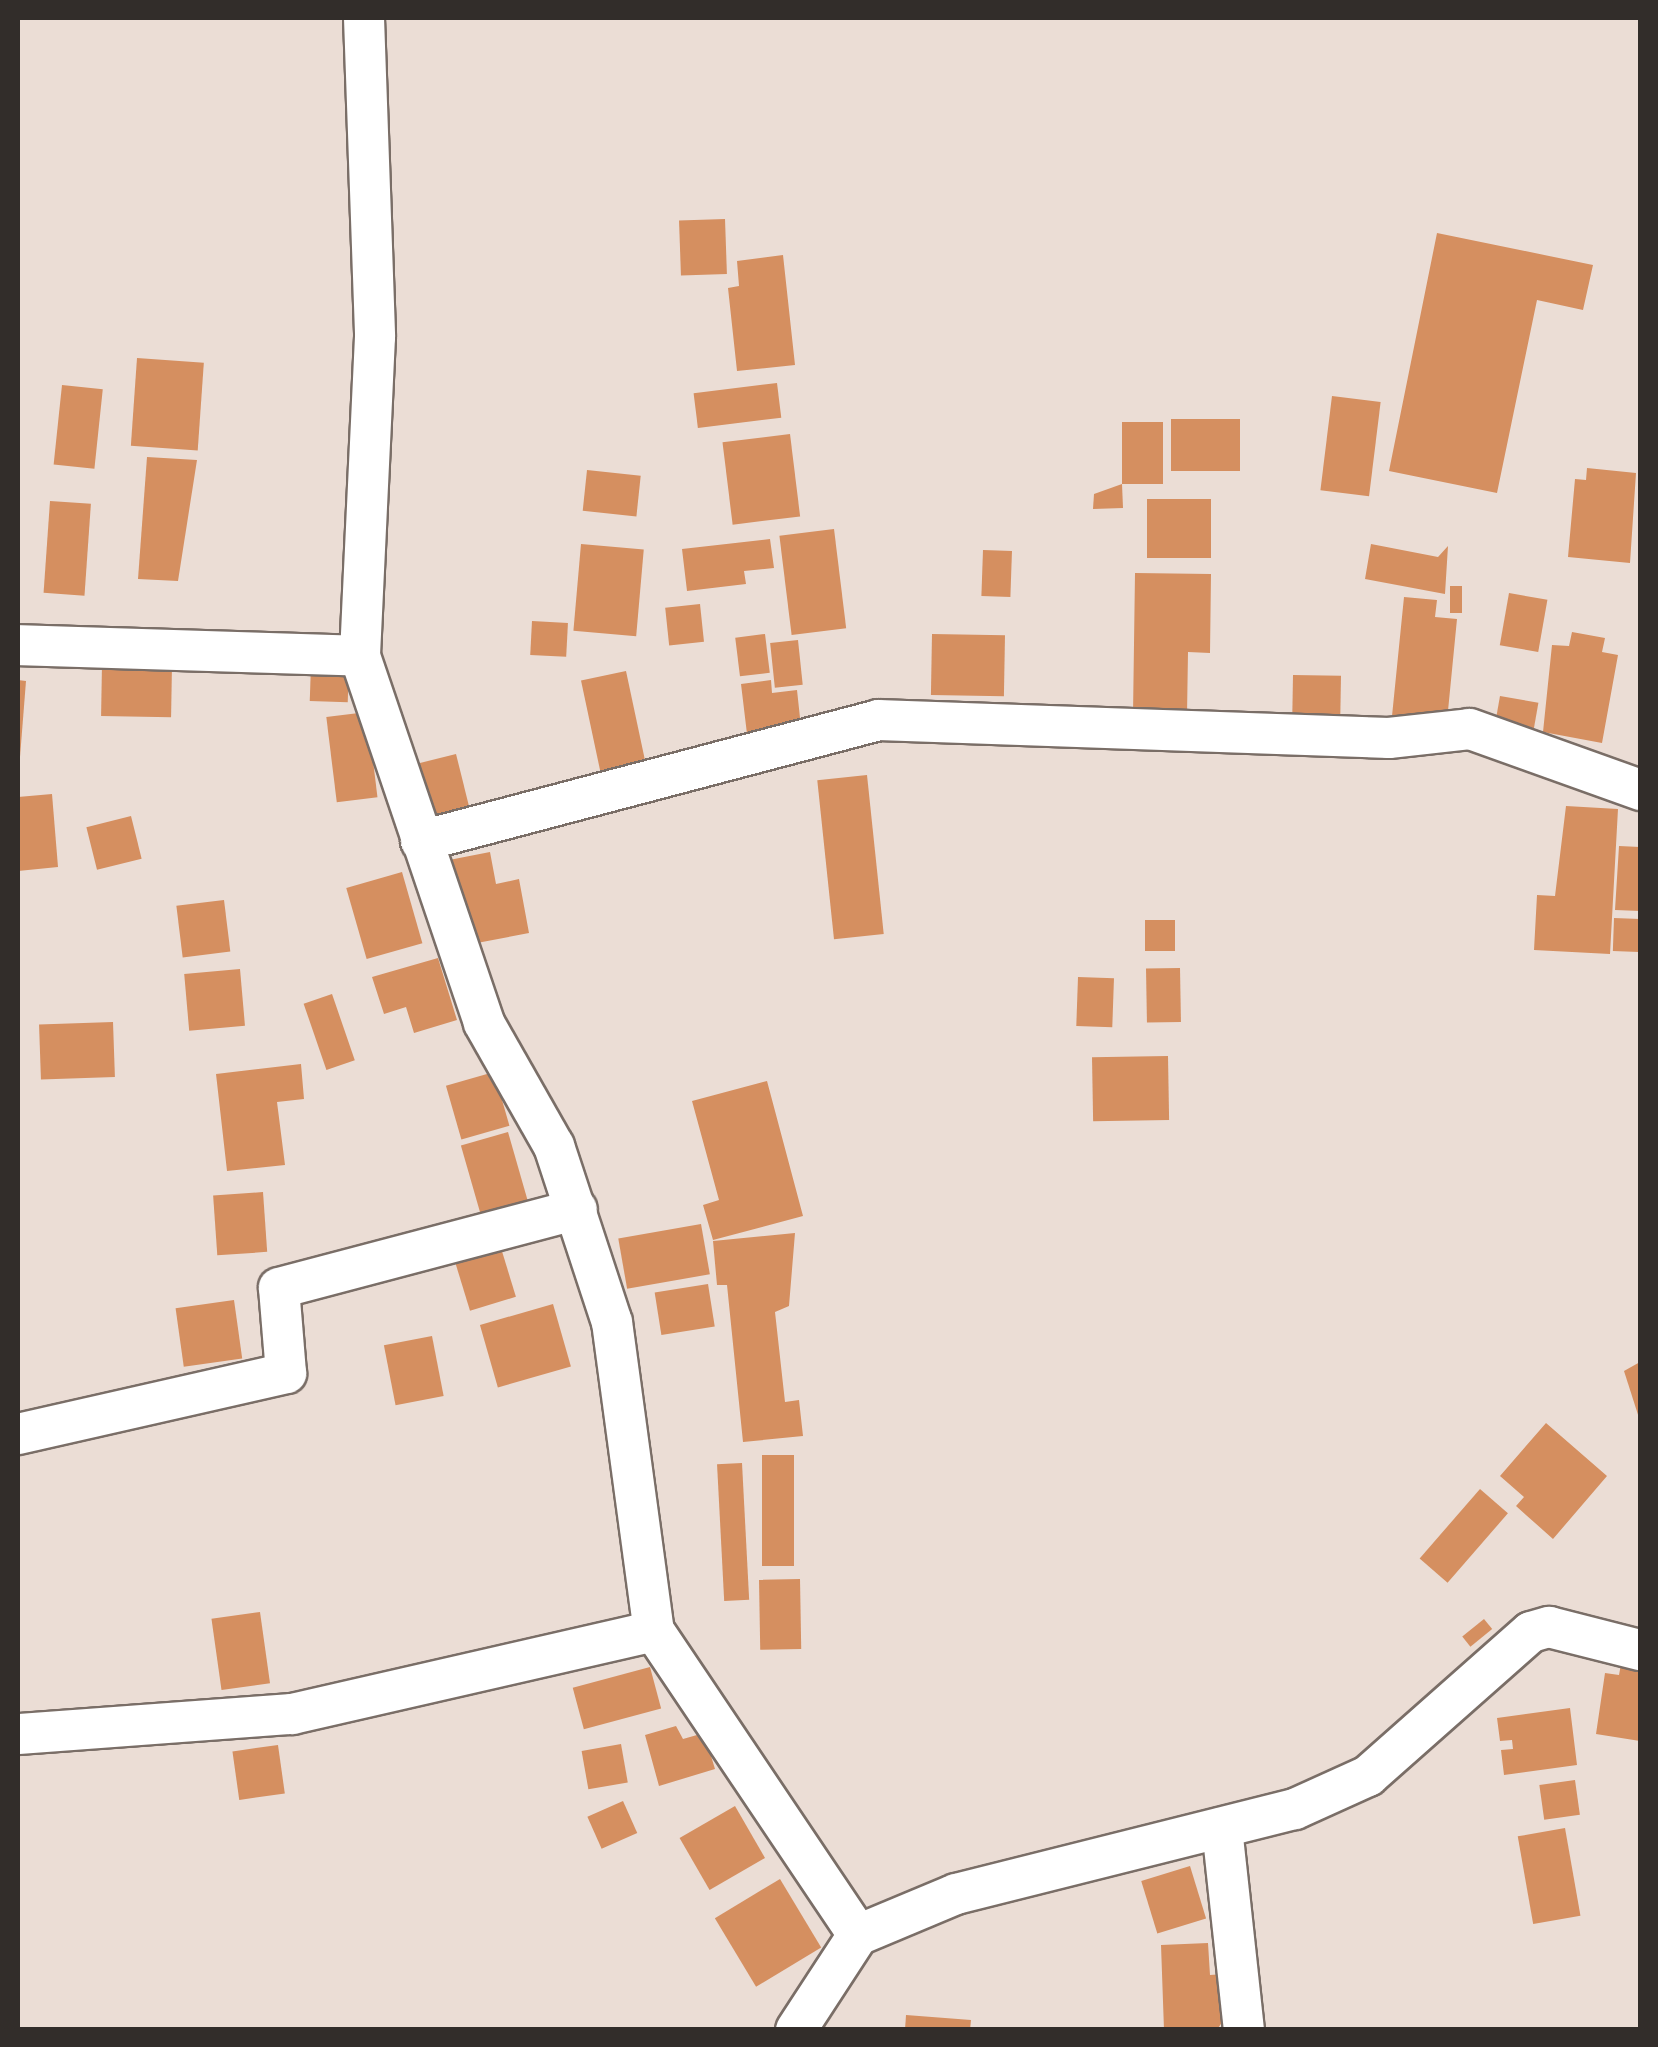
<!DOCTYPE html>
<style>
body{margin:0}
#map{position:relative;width:1658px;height:2047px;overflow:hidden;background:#ebddd5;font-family:"Golos Text",sans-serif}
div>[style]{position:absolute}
.building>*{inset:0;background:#d58f60;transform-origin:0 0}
.roads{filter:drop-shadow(2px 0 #7a6e67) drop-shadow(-2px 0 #7a6e67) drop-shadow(0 2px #7a6e67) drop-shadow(0 -2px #7a6e67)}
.minor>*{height:40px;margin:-20px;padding:0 20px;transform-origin:20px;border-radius:20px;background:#fff}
span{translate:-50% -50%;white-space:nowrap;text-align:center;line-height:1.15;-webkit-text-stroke:8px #fff;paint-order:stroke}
.frame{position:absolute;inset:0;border:20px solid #322d2a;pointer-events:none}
</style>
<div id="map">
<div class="building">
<i style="left:725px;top:219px;width:55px;height:46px;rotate:88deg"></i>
<i style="clip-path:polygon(1437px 233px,1593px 265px,1583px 310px,1537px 300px,1497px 493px,1389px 471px)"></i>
<i style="clip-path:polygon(783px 255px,795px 365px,737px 371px,728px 288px,739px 286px,737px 261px)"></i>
<i style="left:137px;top:358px;width:67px;height:88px;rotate:4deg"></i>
<i style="left:777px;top:383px;width:35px;height:84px;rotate:83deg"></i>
<i style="left:62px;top:385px;width:41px;height:80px;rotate:6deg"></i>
<i style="left:1332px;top:396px;width:49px;height:95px;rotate:7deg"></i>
<i style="left:1240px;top:419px;width:52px;height:69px;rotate:90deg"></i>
<i style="left:1122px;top:422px;width:41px;height:62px"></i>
<i style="left:790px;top:434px;width:83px;height:68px;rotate:83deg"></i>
<i style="clip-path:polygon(147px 457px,197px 460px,178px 581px,138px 579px)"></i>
<i style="clip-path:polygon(1587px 468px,1636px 473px,1630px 563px,1568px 557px,1575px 479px,1586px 480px)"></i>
<i style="left:587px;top:470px;width:54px;height:41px;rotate:6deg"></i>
<i style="clip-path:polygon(1122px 484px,1123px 508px,1093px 509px,1094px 494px)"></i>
<i style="left:1147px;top:499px;width:64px;height:59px"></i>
<i style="left:50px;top:501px;width:41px;height:92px;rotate:4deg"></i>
<i style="left:834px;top:529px;width:100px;height:55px;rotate:83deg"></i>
<i style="clip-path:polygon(770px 539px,774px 568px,744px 571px,746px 584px,687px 591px,682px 549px)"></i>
<i style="left:581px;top:544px;width:63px;height:87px;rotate:5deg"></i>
<i style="clip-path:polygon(1371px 544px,1438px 557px,1448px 546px,1445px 594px,1365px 579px)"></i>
<i style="left:983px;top:550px;width:29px;height:46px;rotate:2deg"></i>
<i style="clip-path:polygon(1135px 573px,1211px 574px,1210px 653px,1188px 652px,1187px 715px,1133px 714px)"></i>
<i style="left:1450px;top:586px;width:12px;height:27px"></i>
<i style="left:1509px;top:593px;width:39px;height:53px;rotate:10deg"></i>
<i style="clip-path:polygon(1404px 597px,1437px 600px,1435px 617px,1457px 619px,1447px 721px,1392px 716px)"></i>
<i style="left:700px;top:604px;width:38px;height:35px;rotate:84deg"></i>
<i style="left:532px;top:621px;width:36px;height:34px;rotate:3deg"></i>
<i style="clip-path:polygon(1572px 632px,1605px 638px,1602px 652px,1618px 655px,1602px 743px,1543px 732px,1552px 645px,1569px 646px)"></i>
<i style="left:765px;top:634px;width:39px;height:30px;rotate:83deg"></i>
<i style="left:932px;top:634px;width:73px;height:61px;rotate:1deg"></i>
<i style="left:798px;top:640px;width:45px;height:28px;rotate:84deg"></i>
<i style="left:102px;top:664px;width:70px;height:52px;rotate:1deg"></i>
<i style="left:311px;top:665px;width:38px;height:36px;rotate:2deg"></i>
<i style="left:626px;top:671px;width:97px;height:46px;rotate:78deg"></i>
<i style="left:1293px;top:675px;width:48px;height:50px;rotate:1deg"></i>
<i style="clip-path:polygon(18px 680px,26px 681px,20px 757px,18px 757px)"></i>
<i style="clip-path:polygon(771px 680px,772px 693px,797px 690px,801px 727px,747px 734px,741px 684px)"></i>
<i style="left:1500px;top:696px;width:39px;height:32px;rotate:10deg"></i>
<i style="left:367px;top:712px;width:86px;height:41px;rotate:83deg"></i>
<i style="left:456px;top:754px;width:59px;height:42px;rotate:76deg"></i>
<i style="left:867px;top:775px;width:160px;height:50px;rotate:84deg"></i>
<i style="clip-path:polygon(52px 794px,58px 867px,18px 871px,18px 797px)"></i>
<i style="clip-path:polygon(1566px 806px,1618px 809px,1610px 954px,1534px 950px,1537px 895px,1555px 896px)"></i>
<i style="left:131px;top:816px;width:44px;height:46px;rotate:76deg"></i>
<i style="clip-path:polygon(1619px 846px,1640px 847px,1640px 911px,1615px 910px)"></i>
<i style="clip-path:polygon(490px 852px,496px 884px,519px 879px,529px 933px,461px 946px,444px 861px)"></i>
<i style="left:402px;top:872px;width:74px;height:58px;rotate:74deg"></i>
<i style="left:224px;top:900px;width:52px;height:48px;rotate:83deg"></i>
<i style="left:1614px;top:918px;width:26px;height:33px;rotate:2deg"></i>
<i style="left:1145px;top:920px;width:30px;height:31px"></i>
<i style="clip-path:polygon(438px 958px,457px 1020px,414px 1033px,406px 1007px,384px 1014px,372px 977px)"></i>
<i style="left:1180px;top:968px;width:54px;height:34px;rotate:89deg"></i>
<i style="left:240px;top:969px;width:57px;height:56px;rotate:85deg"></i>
<i style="left:1078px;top:977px;width:36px;height:49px;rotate:2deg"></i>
<i style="left:332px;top:994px;width:70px;height:30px;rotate:71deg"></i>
<i style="left:113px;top:1022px;width:55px;height:74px;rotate:88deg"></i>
<i style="left:1168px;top:1056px;width:64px;height:76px;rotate:89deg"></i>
<i style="clip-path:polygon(301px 1064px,304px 1099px,277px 1102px,285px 1165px,227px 1171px,216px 1074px)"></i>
<i style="left:494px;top:1072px;width:56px;height:50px;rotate:74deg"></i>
<i style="clip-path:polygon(767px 1081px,803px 1216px,713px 1240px,703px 1205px,719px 1200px,692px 1101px)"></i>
<i style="left:508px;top:1132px;width:76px;height:49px;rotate:74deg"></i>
<i style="left:263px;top:1192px;width:60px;height:50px;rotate:86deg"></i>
<i style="left:701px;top:1224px;width:51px;height:84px;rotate:80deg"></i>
<i style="clip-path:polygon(795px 1233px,789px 1306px,775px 1312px,785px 1402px,799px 1400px,803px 1436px,743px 1442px,727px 1285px,717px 1285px,713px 1241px)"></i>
<i style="left:501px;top:1248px;width:51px;height:48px;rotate:73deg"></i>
<i style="left:708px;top:1284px;width:43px;height:54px;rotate:81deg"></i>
<i style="left:234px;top:1300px;width:59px;height:59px;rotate:82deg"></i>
<i style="left:553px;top:1304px;width:65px;height:76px;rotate:74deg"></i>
<i style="left:432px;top:1336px;width:61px;height:49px;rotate:79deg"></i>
<i style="clip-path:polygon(1640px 1362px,1640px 1421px,1624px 1371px)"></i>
<i style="clip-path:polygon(1546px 1423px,1607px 1476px,1553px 1539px,1516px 1506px,1524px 1497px,1500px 1476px)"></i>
<i style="left:762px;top:1455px;width:32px;height:111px"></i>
<i style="left:742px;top:1463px;width:137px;height:25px;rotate:87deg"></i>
<i style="left:1480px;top:1489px;width:37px;height:92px;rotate:41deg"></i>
<i style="left:800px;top:1579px;width:70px;height:41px;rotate:89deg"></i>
<i style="left:260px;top:1612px;width:72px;height:49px;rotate:82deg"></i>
<i style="left:1484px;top:1619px;width:13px;height:28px;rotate:51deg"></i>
<i style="clip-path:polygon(1621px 1664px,1640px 1667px,1640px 1741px,1596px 1734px,1605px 1673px,1619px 1675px)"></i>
<i style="left:650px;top:1667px;width:43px;height:80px;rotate:75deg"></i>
<i style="clip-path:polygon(1570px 1708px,1577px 1765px,1504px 1775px,1501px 1750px,1513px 1749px,1512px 1740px,1500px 1741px,1497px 1718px)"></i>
<i style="clip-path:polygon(676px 1726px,683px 1739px,704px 1733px,715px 1769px,659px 1786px,645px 1735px)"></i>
<i style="left:621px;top:1744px;width:39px;height:40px;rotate:80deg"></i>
<i style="left:278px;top:1745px;width:49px;height:46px;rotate:82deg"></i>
<i style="left:1575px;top:1780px;width:35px;height:36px;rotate:82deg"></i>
<i style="left:623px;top:1801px;width:35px;height:39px;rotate:66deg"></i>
<i style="left:735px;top:1806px;width:60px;height:64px;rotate:60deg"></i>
<i style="left:1565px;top:1828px;width:89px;height:48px;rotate:80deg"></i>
<i style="left:1190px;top:1866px;width:55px;height:51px;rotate:73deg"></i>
<i style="left:780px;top:1879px;width:80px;height:76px;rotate:59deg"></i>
<i style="clip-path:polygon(1208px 1943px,1210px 1975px,1224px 1974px,1226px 2016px,1217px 2030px,1164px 2030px,1161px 1945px)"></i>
<i style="clip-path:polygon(906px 2015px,971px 2020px,970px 2030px,905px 2030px)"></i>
</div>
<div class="roads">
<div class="minor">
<i style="left:364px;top:18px;width:319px;rotate:88deg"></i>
<i style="left:375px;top:337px;width:319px;rotate:92.7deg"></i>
<i style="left:360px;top:656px;width:387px;rotate:71.3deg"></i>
<i style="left:484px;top:1023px;width:142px;rotate:60.4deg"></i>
<i style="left:554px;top:1146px;width:185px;rotate:71.8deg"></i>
<i style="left:612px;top:1322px;width:312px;rotate:82.3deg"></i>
<i style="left:654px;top:1631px;width:366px;rotate:56.1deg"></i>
<i style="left:18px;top:645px;width:342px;rotate:1.8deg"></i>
<i style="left:421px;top:841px;width:473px;rotate:-14.8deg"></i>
<i style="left:878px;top:720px;width:511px;rotate:2.02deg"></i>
<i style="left:1389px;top:738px;width:81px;rotate:-6.3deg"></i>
<i style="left:1470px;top:729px;width:181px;rotate:19.7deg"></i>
<i style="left:18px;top:1434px;width:275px;rotate:-12.8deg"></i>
<i style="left:286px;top:1373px;width:85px;rotate:-94.7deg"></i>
<i style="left:279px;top:1288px;width:308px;rotate:-14.8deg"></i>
<i style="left:18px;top:1734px;width:275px;rotate:-4.2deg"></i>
<i style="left:292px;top:1714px;width:371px;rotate:-12.9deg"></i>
<i style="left:1222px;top:1828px;width:203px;rotate:83.8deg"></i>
<i style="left:796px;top:2030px;width:113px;rotate:-56.9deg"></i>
<i style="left:858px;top:1935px;width:106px;rotate:-22.7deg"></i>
<i style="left:956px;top:1894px;width:349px;rotate:-14.1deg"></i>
<i style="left:1295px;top:1809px;width:80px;rotate:-24.3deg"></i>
<i style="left:1368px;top:1776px;width:217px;rotate:-41.5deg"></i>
<i style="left:1531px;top:1632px;width:19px;rotate:-16deg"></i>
<i style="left:1549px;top:1627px;width:94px;rotate:14.2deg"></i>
</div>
</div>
<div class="frame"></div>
</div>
